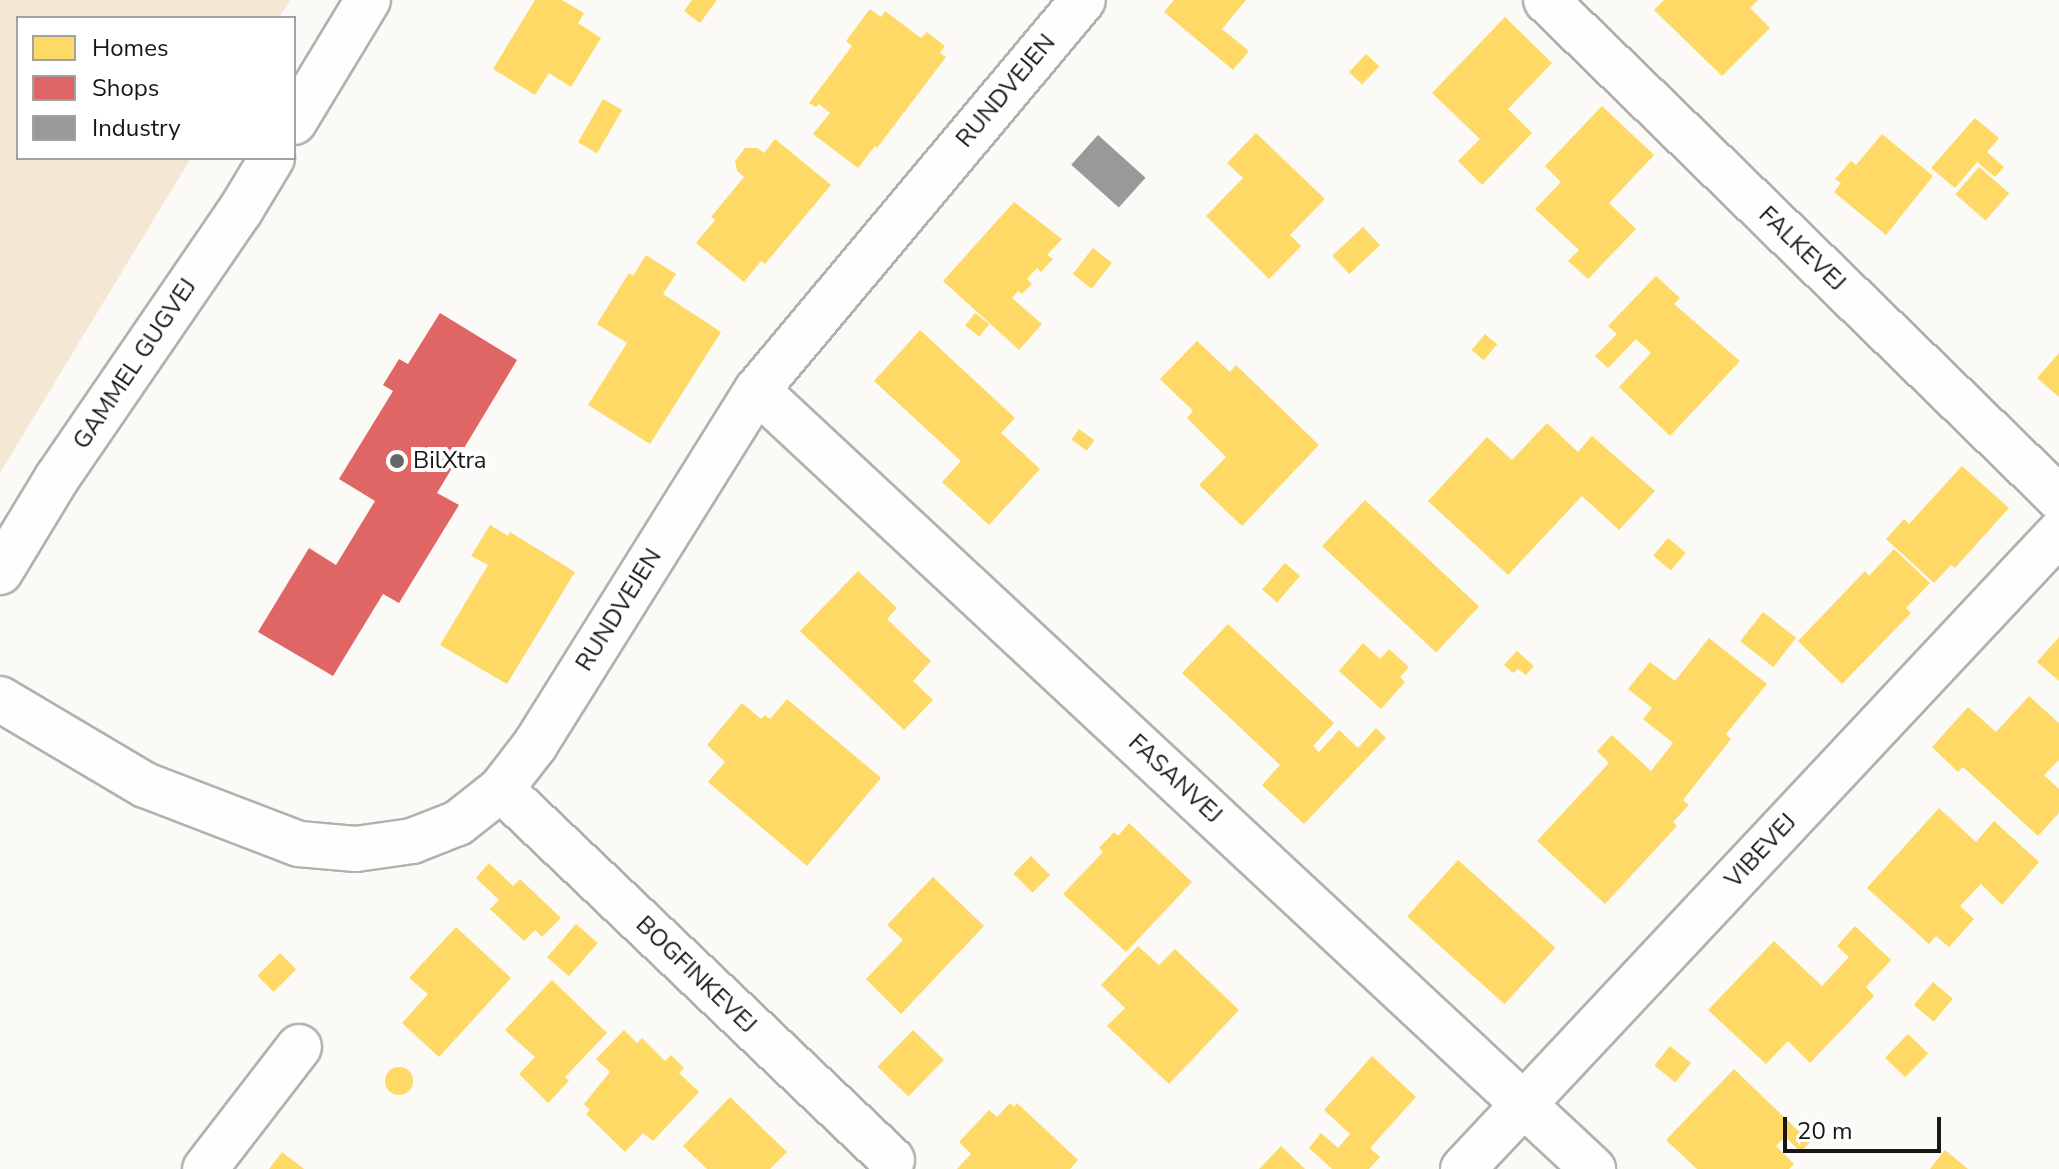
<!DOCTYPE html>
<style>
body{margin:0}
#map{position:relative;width:2059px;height:1169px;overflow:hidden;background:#fcfaf6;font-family:"Nunito Sans",sans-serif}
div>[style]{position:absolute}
.green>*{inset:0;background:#f4e8d4}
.homes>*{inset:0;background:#ffd966;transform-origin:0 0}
.round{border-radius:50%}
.shops>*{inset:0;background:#e06666}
.industry>*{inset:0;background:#999;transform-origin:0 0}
.roads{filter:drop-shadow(2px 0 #b3b1ae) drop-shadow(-2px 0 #b3b1ae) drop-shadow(0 2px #b3b1ae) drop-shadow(0 -2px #b3b1ae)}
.minor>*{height:44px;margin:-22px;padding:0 22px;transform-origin:22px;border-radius:22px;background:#fffefe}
.dots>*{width:22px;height:22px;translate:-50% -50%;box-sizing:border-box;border:4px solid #fff;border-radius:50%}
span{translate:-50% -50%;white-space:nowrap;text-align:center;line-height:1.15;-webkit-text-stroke:8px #fff;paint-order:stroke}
.street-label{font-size:24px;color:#181714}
.poi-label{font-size:24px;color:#181714}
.left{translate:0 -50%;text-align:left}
.legend{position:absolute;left:16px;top:16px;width:280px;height:144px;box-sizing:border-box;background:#fff;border:2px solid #a3a2a1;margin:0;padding:10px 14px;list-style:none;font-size:24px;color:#181714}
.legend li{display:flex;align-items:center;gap:16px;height:40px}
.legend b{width:40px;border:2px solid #a3a2a1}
.scale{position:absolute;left:1783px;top:1117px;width:158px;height:36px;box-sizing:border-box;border:4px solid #181714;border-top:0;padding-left:10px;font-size:24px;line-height:28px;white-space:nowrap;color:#181714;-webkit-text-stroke:6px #fff;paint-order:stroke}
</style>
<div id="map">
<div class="green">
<i style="clip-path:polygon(0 0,290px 0,279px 18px,18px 18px,18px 158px,191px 158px,0 473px)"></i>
</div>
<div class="homes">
<i style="clip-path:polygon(535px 0,562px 0,584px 13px,578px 23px,601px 38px,571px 87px,549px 73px,535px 95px,493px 69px)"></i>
<i style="clip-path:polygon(692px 0,717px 0,700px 23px,684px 11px)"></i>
<i style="clip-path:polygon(1174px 0,1246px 0,1222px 29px,1249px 51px,1233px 70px,1164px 12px)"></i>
<i style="clip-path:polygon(1664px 0,1758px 0,1750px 8px,1770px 28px,1722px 76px,1654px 10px)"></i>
<i style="clip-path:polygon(870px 9px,881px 17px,885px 11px,921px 38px,927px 32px,945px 46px,940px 53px,946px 57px,877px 148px,875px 146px,858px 168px,813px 134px,830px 113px,819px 104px,816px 107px,809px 103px,852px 46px,846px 41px)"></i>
<i style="clip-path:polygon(1505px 17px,1552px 63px,1508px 109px,1532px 133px,1482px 185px,1458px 161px,1480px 139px,1432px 93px)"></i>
<i style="left:1366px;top:54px;width:18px;height:25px;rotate:43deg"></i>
<i style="left:603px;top:99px;width:22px;height:50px;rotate:30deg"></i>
<i style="clip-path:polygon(1602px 106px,1654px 155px,1609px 203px,1636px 229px,1588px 279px,1568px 261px,1579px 250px,1535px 209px,1561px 182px,1545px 166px)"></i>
<i style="clip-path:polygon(1975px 118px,1999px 138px,1987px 152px,2004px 167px,1995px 177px,1977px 162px,1955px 188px,1931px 168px)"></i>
<i style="clip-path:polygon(1256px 133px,1325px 199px,1290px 235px,1301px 246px,1269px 279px,1206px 216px,1243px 178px,1227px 163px)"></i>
<i style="clip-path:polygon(1882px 134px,1933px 176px,1886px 235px,1834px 192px,1841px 183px,1835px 179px,1851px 161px,1856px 165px)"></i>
<i style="clip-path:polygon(775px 139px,831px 185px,765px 264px,761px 261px,744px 282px,696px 243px,715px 220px,711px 217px,744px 177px,737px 171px,735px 161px,745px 148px,757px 148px,764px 153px)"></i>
<i style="left:1979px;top:167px;width:40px;height:36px;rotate:41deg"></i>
<i style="clip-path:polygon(1014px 202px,1062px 239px,1047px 255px,1053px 259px,1041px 272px,1037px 268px,1027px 279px,1032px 284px,1022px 294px,1018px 291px,1012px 298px,1042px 324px,1019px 350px,943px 281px)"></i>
<i style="left:1363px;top:227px;width:25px;height:42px;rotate:47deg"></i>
<i style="left:1093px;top:248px;width:24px;height:33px;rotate:38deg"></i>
<i style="clip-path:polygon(646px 255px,676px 274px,663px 294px,721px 332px,650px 444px,588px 405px,627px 343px,597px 324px,629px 273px,633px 276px)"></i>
<i style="clip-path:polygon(1656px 276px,1680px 298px,1674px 304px,1740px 361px,1670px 436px,1619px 387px,1651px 353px,1636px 339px,1608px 368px,1595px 356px,1617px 334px,1608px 326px)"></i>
<i style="left:975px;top:313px;width:18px;height:16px;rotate:38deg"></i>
<i style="clip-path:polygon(920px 330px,1015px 418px,1001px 433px,1040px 469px,989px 525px,942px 482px,961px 461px,874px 381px)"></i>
<i style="left:1485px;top:334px;width:16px;height:21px;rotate:40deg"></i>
<i style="clip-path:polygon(1197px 341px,1230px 372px,1236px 365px,1319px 445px,1242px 526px,1199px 485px,1226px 457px,1187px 418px,1193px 411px,1160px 379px)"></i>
<i style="clip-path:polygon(2059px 353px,2059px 397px,2037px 378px)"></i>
<i style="clip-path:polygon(1547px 423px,1578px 452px,1592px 436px,1655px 491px,1619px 530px,1582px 496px,1508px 575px,1428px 501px,1487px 437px,1512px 460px)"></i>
<i style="left:1079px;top:429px;width:19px;height:13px;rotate:36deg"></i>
<i style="clip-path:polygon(1962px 466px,2009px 508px,1955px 568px,1951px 565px,1934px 583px,1886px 539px,1904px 519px,1909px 524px)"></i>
<i style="left:1365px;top:500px;width:156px;height:63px;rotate:43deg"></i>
<i style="clip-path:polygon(490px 525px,508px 536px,510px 532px,575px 572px,507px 684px,440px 645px,488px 565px,471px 556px)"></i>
<i style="left:1668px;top:538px;width:23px;height:23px;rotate:40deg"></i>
<i style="clip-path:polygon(1894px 549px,1930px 583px,1906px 608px,1911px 613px,1842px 684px,1798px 641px,1865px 571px,1869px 576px)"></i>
<i style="left:1285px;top:563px;width:20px;height:35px;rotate:41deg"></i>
<i style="clip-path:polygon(858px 571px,897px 608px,887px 619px,931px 661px,913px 681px,933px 700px,904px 730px,800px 631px)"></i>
<i style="left:1763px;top:612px;width:42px;height:37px;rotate:38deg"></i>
<i style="clip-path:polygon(1228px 624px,1334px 723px,1313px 746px,1319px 752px,1339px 730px,1358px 748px,1376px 728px,1386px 738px,1304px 824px,1262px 785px,1280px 765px,1182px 673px)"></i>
<i style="clip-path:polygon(2059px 637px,2059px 681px,2037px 662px)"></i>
<i style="clip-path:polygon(1709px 638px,1767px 684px,1726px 734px,1731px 739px,1683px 800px,1689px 805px,1673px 822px,1677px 826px,1605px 904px,1537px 841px,1609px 763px,1597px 751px,1612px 735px,1651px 771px,1673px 743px,1643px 719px,1652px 708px,1628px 689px,1650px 662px,1675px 681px)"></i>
<i style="clip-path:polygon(1363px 643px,1380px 659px,1389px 649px,1409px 667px,1400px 677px,1405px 682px,1381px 709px,1339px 671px)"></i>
<i style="clip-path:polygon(1517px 651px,1534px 666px,1526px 675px,1518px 669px,1513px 673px,1504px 665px)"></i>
<i style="clip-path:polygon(2029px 696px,2059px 723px,2059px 760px,2044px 775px,2059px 789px,2059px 813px,2038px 836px,1963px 767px,1958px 772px,1932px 747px,1968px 707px,1996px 732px)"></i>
<i style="clip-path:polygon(787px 699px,881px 778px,807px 866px,708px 782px,725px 762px,707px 745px,742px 703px,761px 719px,765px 715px,770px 719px)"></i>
<i style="clip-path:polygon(1939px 808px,1976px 842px,1994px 821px,2039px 862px,2002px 905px,1981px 884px,1960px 906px,1974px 919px,1949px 947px,1936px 936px,1929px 944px,1867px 888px)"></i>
<i style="clip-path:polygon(1129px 823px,1192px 882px,1126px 952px,1063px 894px,1103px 852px,1099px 848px,1114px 832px,1118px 836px)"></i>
<i style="left:1031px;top:856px;width:27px;height:25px;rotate:45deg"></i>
<i style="left:1458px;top:860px;width:131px;height:76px;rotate:42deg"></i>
<i style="clip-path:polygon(489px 863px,513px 886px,520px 879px,561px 918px,542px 937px,535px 930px,524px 941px,490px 909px,499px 900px,476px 878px)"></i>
<i style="clip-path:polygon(933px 877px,984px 926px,901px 1014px,866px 979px,903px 940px,887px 925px)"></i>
<i style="left:576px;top:924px;width:29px;height:44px;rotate:41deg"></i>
<i style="clip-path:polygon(1855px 926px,1891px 960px,1866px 987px,1874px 996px,1810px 1063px,1788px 1041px,1766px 1064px,1708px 1010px,1774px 941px,1822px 986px,1849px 957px,1837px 946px)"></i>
<i style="clip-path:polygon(456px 927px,511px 978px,439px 1057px,402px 1023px,428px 994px,409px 978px)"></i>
<i style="clip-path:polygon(1138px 946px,1159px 965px,1175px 949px,1239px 1010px,1169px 1084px,1107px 1026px,1125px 1008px,1101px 985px)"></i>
<i style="left:280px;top:953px;width:23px;height:32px;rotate:45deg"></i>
<i style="clip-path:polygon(552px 980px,607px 1033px,565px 1077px,569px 1081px,548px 1103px,519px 1074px,535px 1057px,505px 1030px)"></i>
<i style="left:1933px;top:982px;width:26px;height:30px;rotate:40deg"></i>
<i style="clip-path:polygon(624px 1030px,637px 1043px,642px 1038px,665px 1061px,671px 1055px,684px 1068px,679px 1073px,699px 1092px,653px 1141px,643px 1133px,625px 1152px,586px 1114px,590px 1110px,584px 1104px,610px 1072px,596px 1059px)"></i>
<i style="left:913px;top:1030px;width:43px;height:51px;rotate:44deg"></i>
<i style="left:1908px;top:1034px;width:28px;height:33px;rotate:44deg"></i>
<i style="left:1670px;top:1046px;width:27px;height:25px;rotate:39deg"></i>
<i style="clip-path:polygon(1372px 1056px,1416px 1097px,1370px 1148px,1380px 1157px,1369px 1169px,1332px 1169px,1309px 1148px,1321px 1133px,1338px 1148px,1350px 1134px,1324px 1110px)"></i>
<i class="round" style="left:385px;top:1067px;width:28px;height:28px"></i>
<i style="clip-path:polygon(1734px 1069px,1810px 1142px,1801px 1152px,1785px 1137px,1776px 1146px,1794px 1164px,1789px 1169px,1697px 1169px,1666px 1140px)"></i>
<i style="clip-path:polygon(730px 1097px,787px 1152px,770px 1169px,707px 1169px,683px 1146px)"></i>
<i style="clip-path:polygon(1010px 1103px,1014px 1107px,1017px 1103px,1078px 1160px,1070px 1169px,957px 1169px,971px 1154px,959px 1142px,989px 1110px,997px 1117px)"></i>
<i style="clip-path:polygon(1281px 1146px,1305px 1169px,1259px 1169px)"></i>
<i style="clip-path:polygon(1945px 1150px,1968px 1169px,1930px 1169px)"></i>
<i style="clip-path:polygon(282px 1152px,304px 1169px,269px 1169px)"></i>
</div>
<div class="shops">
<i style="clip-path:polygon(440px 313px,517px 360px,437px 493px,459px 505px,399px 603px,383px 594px,333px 676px,258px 632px,309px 548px,336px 565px,375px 501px,339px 479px,393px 391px,383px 385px,399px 359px,408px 364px)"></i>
</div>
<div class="industry">
<i style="left:1098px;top:135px;width:64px;height:40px;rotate:42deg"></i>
</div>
<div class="roads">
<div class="minor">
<i style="left:1546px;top:0;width:715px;rotate:44.15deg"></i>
<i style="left:294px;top:122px;width:143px;rotate:-58.8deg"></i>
<i style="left:757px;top:390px;width:1143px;rotate:42.98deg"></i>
<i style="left:0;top:572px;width:110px;rotate:-58.8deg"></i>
<i style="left:57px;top:478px;width:324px;rotate:-55.6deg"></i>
<i style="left:240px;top:211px;width:62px;rotate:-58.9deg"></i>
<i style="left:0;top:699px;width:169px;rotate:30.7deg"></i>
<i style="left:145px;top:785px;width:165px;rotate:21deg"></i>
<i style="left:299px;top:844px;width:57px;rotate:5deg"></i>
<i style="left:356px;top:849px;width:57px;rotate:-8.1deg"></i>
<i style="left:412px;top:841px;width:49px;rotate:-21.4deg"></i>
<i style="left:458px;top:823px;width:55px;rotate:-38.3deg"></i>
<i style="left:501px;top:789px;width:56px;rotate:-52.3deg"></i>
<i style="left:535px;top:745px;width:419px;rotate:-58deg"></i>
<i style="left:757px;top:390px;width:508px;rotate:-50.11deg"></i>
<i style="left:501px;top:789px;width:539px;rotate:43.5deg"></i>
<i style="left:205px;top:1169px;width:154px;rotate:-52.4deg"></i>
<i style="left:1463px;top:1169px;width:872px;rotate:-46.86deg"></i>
</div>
</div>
<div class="dots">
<i style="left:397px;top:461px;background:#686663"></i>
</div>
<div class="street-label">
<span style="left:1006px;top:91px;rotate:-50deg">RUNDVEJEN</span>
<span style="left:1802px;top:249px;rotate:44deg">FALKEVEJ</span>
<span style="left:135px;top:364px;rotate:-56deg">GAMMEL GUGVEJ</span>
<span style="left:619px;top:610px;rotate:-58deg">RUNDVEJEN</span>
<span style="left:1175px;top:779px;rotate:43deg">FASANVEJ</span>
<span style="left:1761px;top:851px;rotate:-47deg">VIBEVEJ</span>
<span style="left:696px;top:975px;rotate:44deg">BOGFINKEVEJ</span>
</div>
<div class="poi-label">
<span class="left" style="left:413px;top:461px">BilXtra</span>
</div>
<ul class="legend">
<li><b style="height:22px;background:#ffd966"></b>Homes</li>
<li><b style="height:22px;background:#e06666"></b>Shops</li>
<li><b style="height:22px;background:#999"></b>Industry</li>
</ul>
<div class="scale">20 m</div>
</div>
